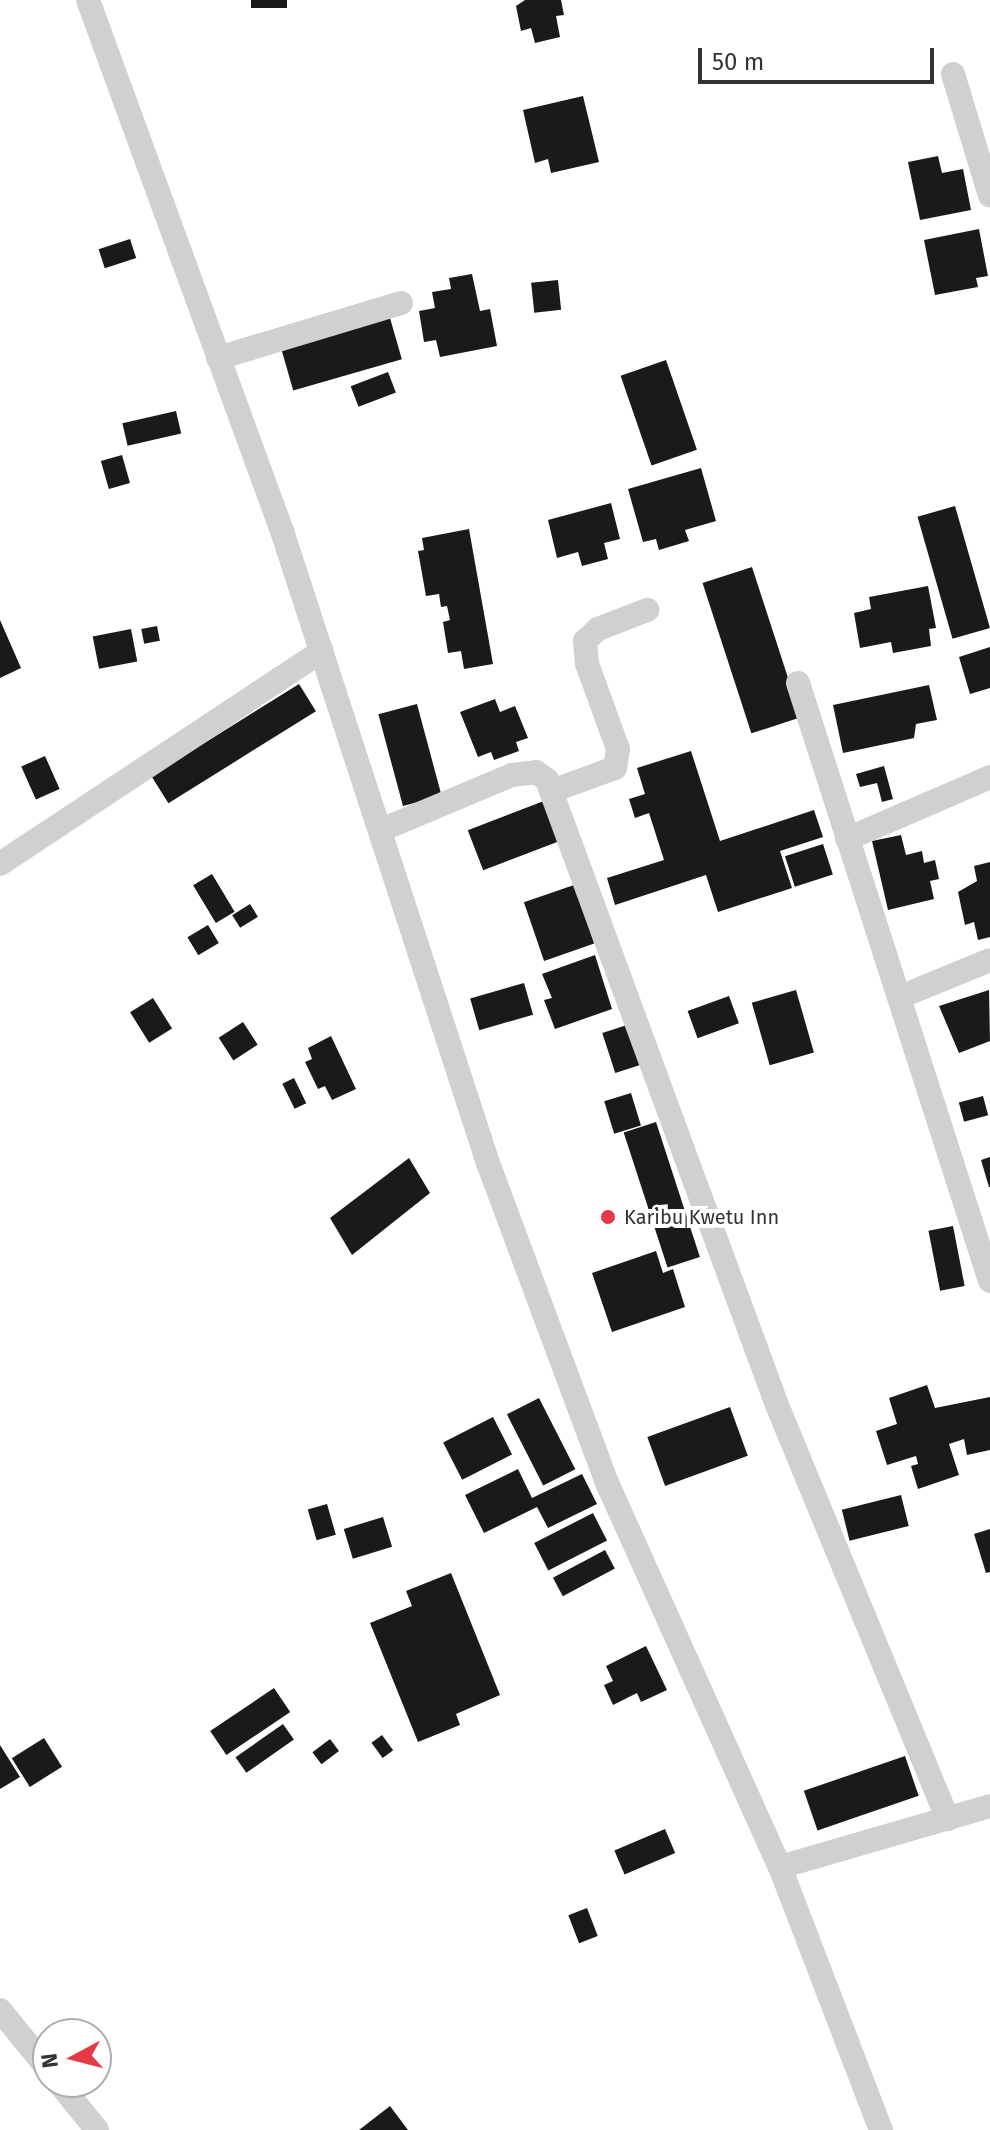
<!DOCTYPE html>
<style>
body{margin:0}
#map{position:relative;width:990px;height:2130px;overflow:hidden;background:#fff;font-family:"Fira Sans",sans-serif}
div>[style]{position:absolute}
.building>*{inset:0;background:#1a1a1a;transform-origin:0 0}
.street>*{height:24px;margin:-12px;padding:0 12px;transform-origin:12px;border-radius:12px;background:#d0d0d0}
.dots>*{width:22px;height:22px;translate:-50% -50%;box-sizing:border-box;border:4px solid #fff;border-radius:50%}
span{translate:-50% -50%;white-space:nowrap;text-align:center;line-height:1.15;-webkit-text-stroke:8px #fff;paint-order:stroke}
.poi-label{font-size:20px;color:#333}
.left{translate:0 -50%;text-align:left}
.north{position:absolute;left:32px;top:2018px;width:80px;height:80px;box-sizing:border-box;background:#fff;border:2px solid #adadad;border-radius:50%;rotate:263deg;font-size:22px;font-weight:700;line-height:32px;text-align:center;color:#333}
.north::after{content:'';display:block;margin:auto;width:28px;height:36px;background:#e63946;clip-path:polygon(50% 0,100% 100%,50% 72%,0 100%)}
.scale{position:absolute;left:698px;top:48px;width:236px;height:36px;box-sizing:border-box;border:4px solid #333;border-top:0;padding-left:10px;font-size:24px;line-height:28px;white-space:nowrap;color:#333;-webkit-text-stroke:6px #fff;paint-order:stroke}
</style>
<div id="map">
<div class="building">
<i style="left:251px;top:0;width:36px;height:8px"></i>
<i style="clip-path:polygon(525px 0,561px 0,564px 15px,556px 16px,560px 37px,535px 43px,531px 28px,521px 31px,516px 6px)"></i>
<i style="clip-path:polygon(583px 96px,599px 162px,551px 173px,548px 159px,535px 163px,523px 110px)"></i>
<i style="clip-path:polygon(938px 156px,942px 173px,963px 169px,971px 210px,920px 220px,908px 162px)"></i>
<i style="clip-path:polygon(979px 229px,988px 276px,976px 278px,978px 287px,935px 295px,924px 240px)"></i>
<i style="left:130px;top:239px;width:20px;height:33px;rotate:72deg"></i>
<i style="clip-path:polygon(472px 274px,480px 311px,490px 309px,497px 346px,440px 357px,436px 340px,424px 342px,419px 311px,435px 308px,432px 292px,451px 289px,449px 278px)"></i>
<i style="left:558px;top:280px;width:30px;height:27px;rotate:84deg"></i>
<i style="left:390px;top:318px;width:43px;height:113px;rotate:74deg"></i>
<i style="left:666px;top:360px;width:95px;height:48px;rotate:71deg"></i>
<i style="left:388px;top:372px;width:22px;height:40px;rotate:69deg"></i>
<i style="left:176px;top:411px;width:23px;height:55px;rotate:77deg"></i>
<i style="left:122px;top:455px;width:29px;height:22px;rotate:74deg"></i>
<i style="clip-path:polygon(701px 468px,716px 521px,685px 530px,689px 541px,659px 550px,656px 539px,643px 542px,628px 489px)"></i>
<i style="clip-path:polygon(611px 503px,620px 539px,604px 543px,608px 559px,582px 566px,578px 552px,557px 558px,548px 520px)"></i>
<i style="left:955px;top:506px;width:127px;height:39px;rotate:74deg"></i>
<i style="clip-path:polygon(469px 529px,493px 664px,464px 669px,461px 651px,448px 653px,443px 622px,450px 620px,447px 606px,441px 607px,439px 594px,426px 596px,418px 551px,424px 550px,422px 538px)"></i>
<i style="left:752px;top:567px;width:158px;height:52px;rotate:72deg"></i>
<i style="clip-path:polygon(928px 586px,936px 628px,929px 629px,931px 646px,893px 653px,891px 642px,860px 648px,854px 613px,871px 609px,869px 597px)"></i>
<i style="clip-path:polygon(0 620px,21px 668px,0 678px)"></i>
<i style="left:157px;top:626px;width:15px;height:16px;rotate:79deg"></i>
<i style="left:131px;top:629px;width:33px;height:39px;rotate:79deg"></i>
<i style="clip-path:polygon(990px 647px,990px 688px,970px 694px,959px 657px)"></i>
<i style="left:299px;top:684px;width:32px;height:174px;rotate:58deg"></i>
<i style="clip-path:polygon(929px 685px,937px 720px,916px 724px,914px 738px,843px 753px,833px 705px)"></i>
<i style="clip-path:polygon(495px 699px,500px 712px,515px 706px,528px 738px,516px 742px,519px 751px,494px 760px,491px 752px,478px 757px,460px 712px)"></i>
<i style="left:417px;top:704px;width:95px;height:40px;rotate:75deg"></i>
<i style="clip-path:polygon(691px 751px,720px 841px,814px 810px,823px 837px,780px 851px,792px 888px,718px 912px,706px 875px,615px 905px,607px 878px,664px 860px,649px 813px,635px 818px,629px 799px,645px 794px,637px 768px)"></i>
<i style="left:45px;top:756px;width:36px;height:26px;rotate:66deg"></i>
<i style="clip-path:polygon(884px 766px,893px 799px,882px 802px,877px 783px,860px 787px,856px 774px)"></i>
<i style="left:549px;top:799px;width:43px;height:87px;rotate:69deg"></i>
<i style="clip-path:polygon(901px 835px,906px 855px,922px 851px,924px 863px,935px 860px,939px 879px,930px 881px,934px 899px,888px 910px,872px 841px)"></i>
<i style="left:823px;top:844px;width:32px;height:40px;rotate:72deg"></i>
<i style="clip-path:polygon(990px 862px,990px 937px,978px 940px,974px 922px,965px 925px,958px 892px,977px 881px,974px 866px)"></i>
<i style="left:212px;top:874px;width:44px;height:22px;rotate:59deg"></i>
<i style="left:574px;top:885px;width:62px;height:53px;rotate:71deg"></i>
<i style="left:250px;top:904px;width:15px;height:21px;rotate:58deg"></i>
<i style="left:208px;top:925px;width:21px;height:24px;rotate:59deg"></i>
<i style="clip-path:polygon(595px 955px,612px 1009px,555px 1029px,544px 1000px,552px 998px,542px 974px)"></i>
<i style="left:524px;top:983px;width:33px;height:56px;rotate:74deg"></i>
<i style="left:796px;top:990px;width:65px;height:46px;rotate:74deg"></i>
<i style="clip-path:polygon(989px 990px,990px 1041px,959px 1053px,939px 1006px)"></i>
<i style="left:729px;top:996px;width:29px;height:44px;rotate:70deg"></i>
<i style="left:153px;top:998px;width:36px;height:27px;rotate:58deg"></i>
<i style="left:243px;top:1022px;width:27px;height:29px;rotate:57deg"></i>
<i style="left:627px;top:1025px;width:42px;height:26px;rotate:72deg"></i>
<i style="clip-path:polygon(331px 1036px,356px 1089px,332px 1100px,325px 1086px,318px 1089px,305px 1062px,312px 1059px,308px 1048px)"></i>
<i style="left:294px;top:1078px;width:28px;height:13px;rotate:64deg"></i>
<i style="left:631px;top:1093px;width:34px;height:28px;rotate:73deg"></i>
<i style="left:983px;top:1096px;width:20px;height:25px;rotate:75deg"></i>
<i style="left:656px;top:1122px;width:142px;height:34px;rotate:72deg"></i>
<i style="clip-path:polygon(990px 1157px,990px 1187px,989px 1187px,981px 1160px)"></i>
<i style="clip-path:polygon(409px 1158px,430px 1193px,352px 1255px,330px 1218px)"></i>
<i style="left:953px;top:1226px;width:61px;height:25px;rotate:79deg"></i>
<i style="clip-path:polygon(656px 1251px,663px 1273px,673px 1269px,685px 1307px,612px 1332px,592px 1273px)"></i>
<i style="clip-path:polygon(927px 1385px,935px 1408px,990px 1397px,990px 1450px,967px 1455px,964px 1439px,949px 1444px,959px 1475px,918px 1489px,911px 1466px,918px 1464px,916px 1456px,887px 1465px,876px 1431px,897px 1424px,889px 1398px)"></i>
<i style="left:539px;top:1398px;width:80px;height:36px;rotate:63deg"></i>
<i style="left:730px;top:1407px;width:52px;height:88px;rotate:70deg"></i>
<i style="left:493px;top:1417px;width:42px;height:56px;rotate:63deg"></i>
<i style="clip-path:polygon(518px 1469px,532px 1498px,582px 1474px,597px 1504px,548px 1528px,537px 1507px,484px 1533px,465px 1495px)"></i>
<i style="left:901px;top:1495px;width:32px;height:61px;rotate:76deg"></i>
<i style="left:327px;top:1504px;width:32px;height:20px;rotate:74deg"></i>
<i style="left:593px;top:1513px;width:31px;height:66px;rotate:63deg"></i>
<i style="left:383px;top:1517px;width:31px;height:41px;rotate:73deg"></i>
<i style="clip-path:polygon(990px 1529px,990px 1572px,986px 1573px,974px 1534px)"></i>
<i style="left:605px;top:1550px;width:21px;height:59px;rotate:62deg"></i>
<i style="clip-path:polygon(451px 1573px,500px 1695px,456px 1714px,460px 1725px,418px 1742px,370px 1623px,412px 1606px,406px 1591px)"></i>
<i style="clip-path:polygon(646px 1646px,667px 1690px,641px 1702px,637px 1693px,613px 1705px,604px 1685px,613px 1681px,606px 1666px)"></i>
<i style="left:274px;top:1688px;width:29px;height:77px;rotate:56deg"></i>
<i style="left:283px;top:1724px;width:19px;height:58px;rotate:55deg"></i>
<i style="left:382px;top:1735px;width:19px;height:13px;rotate:54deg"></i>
<i style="left:44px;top:1738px;width:34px;height:38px;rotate:58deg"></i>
<i style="left:330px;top:1739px;width:15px;height:22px;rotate:53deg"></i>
<i style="clip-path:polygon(0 1745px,20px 1777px,0 1789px)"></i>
<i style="left:905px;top:1756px;width:42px;height:107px;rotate:71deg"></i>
<i style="left:665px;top:1829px;width:26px;height:55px;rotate:67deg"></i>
<i style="left:587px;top:1908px;width:30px;height:20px;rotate:69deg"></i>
<i style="clip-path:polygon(390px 2106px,408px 2130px,359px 2130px)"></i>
</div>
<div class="street">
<i style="left:88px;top:0;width:565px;rotate:69.93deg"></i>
<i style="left:282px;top:531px;width:665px;rotate:71.95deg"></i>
<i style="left:488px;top:1163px;width:344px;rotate:69.6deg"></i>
<i style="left:608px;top:1485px;width:419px;rotate:65.8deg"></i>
<i style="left:780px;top:1867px;width:282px;rotate:69deg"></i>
<i style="left:953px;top:74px;width:127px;rotate:73.1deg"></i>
<i style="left:218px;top:358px;width:191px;rotate:-16.7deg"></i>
<i style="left:798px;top:683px;width:628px;rotate:72.2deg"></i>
<i style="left:552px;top:791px;width:67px;rotate:-20.1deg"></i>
<i style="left:615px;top:768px;width:19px;rotate:-81deg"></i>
<i style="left:618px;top:749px;width:90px;rotate:-110deg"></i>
<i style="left:587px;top:664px;width:23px;rotate:-95deg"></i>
<i style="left:585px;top:641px;width:18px;rotate:-43deg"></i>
<i style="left:598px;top:629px;width:53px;rotate:-21.2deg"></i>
<i style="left:381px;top:830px;width:142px;rotate:-22.8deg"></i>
<i style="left:512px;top:775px;width:24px;rotate:-7deg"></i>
<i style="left:536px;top:772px;width:14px;rotate:36deg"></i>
<i style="left:547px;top:780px;width:666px;rotate:69.8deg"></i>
<i style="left:777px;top:1405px;width:448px;rotate:67.6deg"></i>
<i style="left:847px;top:839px;width:156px;rotate:-23.4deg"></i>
<i style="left:0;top:864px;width:386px;rotate:-33.5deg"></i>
<i style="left:900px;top:997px;width:97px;rotate:-22.3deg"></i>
<i style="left:780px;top:1867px;width:219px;rotate:-16.2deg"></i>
<i style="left:0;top:2010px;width:76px;rotate:50.9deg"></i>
<i style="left:58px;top:2082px;width:62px;rotate:50.9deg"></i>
</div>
<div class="dots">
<i style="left:608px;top:1217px;background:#e63946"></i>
</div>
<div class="poi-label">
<span class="left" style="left:624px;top:1217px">Karibu Kwetu Inn</span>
</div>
<div class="north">N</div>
<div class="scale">50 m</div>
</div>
